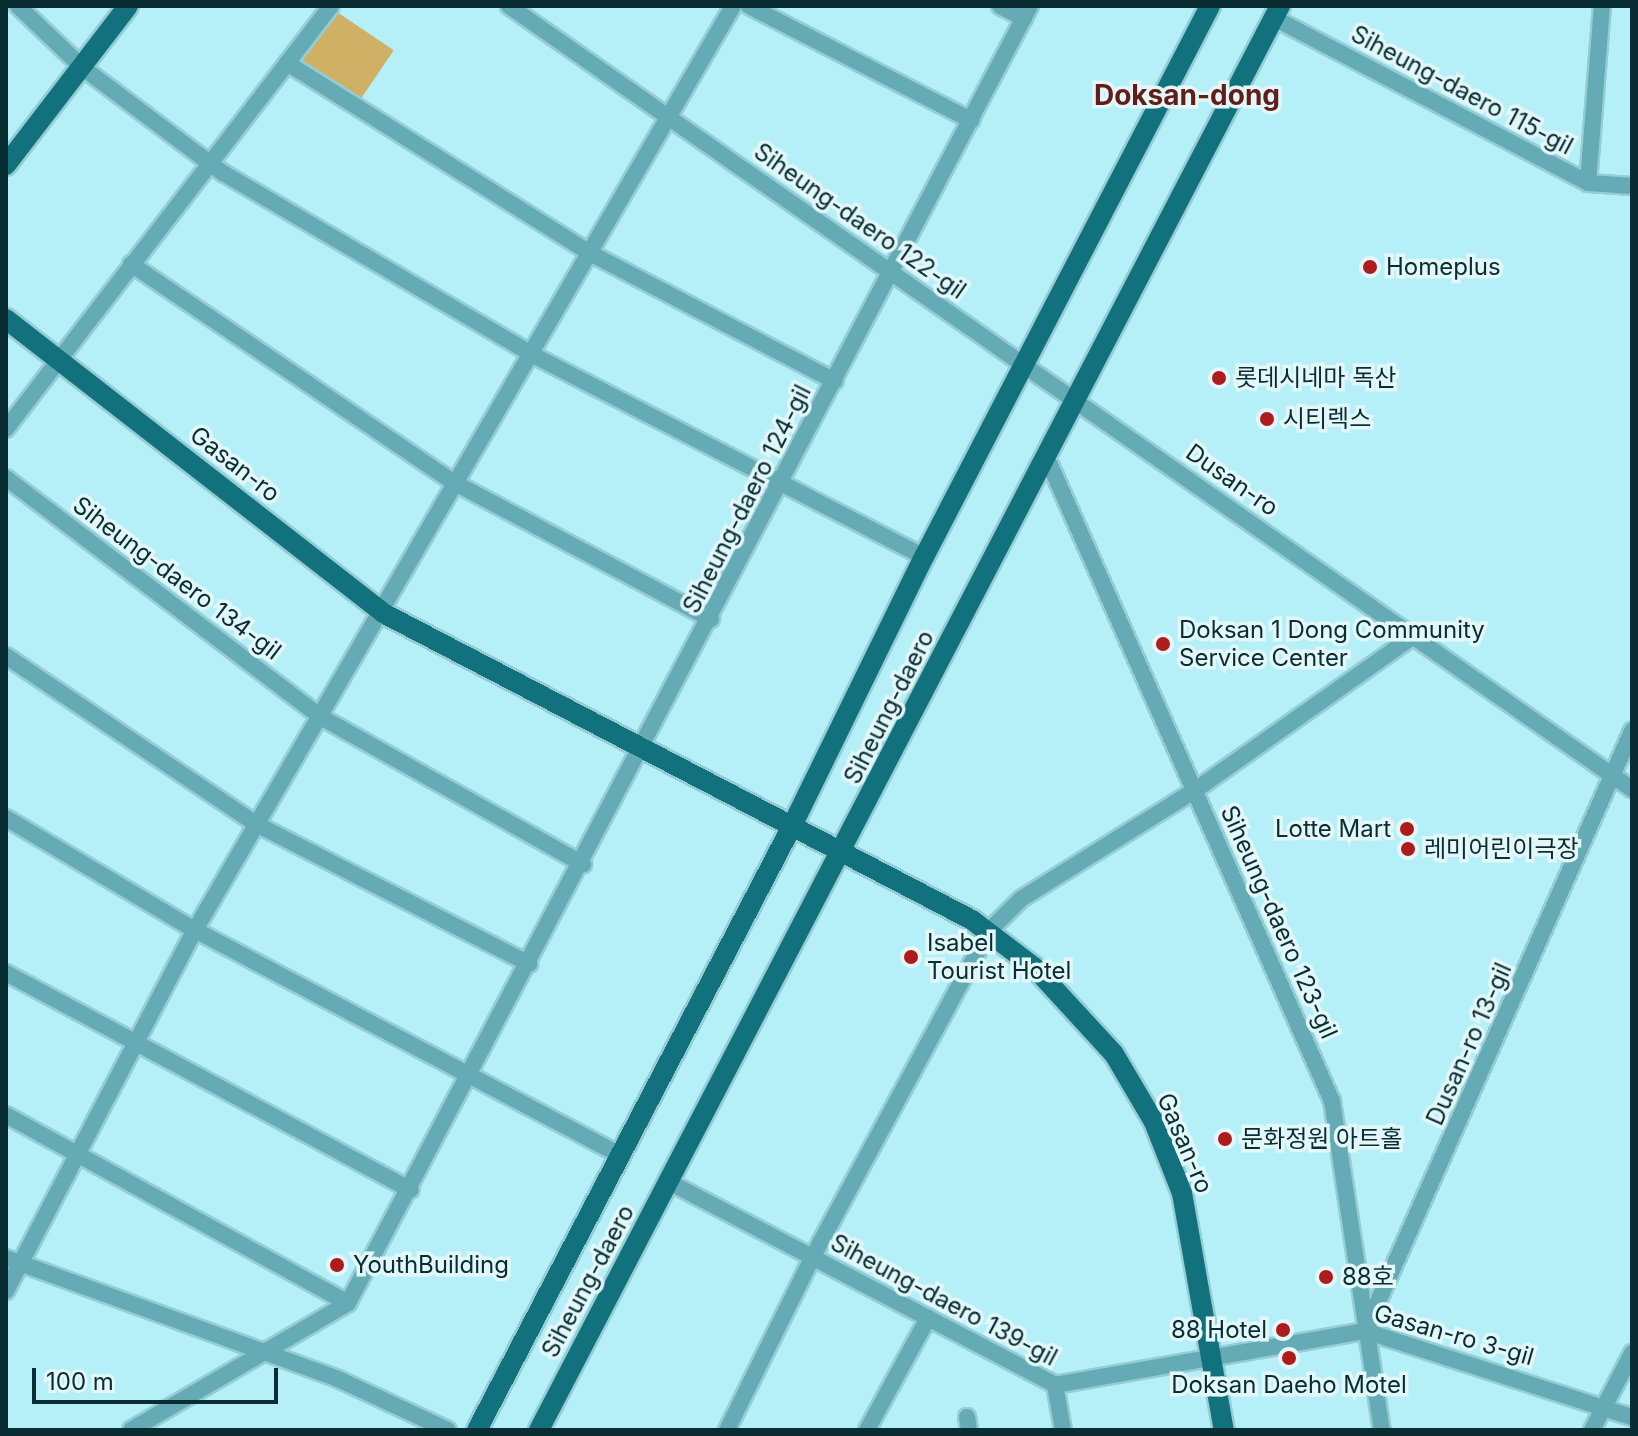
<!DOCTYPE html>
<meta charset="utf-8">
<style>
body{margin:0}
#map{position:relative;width:1638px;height:1436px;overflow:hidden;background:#b5f0f9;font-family:Inter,"Noto Sans KR",sans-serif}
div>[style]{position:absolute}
.green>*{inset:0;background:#cfb065;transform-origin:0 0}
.roads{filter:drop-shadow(2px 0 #96cdd5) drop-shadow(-2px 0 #96cdd5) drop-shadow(0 2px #96cdd5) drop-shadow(0 -2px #96cdd5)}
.minor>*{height:16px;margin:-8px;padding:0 8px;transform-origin:8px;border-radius:8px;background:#64abb5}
.major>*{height:20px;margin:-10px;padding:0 10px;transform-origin:10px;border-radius:10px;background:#11717c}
.dots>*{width:22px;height:22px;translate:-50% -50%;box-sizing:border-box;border:4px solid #e3f6f8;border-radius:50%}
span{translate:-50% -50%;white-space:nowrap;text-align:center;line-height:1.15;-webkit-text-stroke:7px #e3f6f8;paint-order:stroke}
.street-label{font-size:24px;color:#092d32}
.poi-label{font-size:24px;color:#092d32}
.left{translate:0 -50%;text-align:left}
.right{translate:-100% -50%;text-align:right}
.quarter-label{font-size:28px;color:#621d19;font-weight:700}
.frame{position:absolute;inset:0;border:8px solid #092d32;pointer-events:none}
.scale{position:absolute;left:32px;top:1368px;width:246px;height:36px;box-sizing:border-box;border:4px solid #092d32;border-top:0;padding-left:10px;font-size:24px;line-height:28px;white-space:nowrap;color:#092d32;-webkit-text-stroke:6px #e3f6f8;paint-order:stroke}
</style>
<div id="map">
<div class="green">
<i style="left:334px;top:10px;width:72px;height:64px;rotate:34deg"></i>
</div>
<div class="roads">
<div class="minor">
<i style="left:18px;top:6px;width:90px;rotate:43.6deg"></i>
<i style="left:83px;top:68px;width:175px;rotate:36.9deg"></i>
<i style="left:223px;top:173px;width:357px;rotate:30.4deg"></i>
<i style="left:531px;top:354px;width:442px;rotate:27.3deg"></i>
<i style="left:509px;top:6px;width:1369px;rotate:34.89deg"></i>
<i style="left:749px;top:6px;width:250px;rotate:27.2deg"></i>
<i style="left:1000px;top:6px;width:27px;rotate:27deg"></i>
<i style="left:1274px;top:18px;width:355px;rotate:27.7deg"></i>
<i style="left:1588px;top:183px;width:44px;rotate:3.9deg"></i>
<i style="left:287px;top:63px;width:358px;rotate:32.1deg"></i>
<i style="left:590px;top:253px;width:276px;rotate:27.6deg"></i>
<i style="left:1588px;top:183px;width:178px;rotate:-85.5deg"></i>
<i style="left:131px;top:264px;width:391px;rotate:34.1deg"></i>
<i style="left:455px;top:483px;width:290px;rotate:28deg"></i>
<i style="left:6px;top:429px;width:533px;rotate:-52.46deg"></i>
<i style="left:1047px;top:458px;width:703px;rotate:66.1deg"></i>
<i style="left:1332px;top:1101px;width:333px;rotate:81.4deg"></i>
<i style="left:6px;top:478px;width:393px;rotate:37.2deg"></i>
<i style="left:319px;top:716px;width:303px;rotate:29.3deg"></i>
<i style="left:6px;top:656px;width:301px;rotate:33.9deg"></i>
<i style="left:256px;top:824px;width:307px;rotate:27.1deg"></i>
<i style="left:6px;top:818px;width:220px;rotate:30.7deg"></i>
<i style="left:195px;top:930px;width:479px;rotate:27.9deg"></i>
<i style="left:6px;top:973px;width:459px;rotate:28.2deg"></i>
<i style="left:6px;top:1115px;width:390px;rotate:28.8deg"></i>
<i style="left:669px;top:1182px;width:436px;rotate:27.7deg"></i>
<i style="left:1055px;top:1385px;width:315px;rotate:-9.9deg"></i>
<i style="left:1365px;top:1331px;width:281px;rotate:17.9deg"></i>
<i style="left:6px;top:1258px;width:353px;rotate:20deg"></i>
<i style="left:338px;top:1379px;width:121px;rotate:24.9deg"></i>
<i style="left:6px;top:1291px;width:407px;rotate:-62.4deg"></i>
<i style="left:195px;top:930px;width:1069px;rotate:-59.79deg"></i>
<i style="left:1365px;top:1331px;width:657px;rotate:-66.01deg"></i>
<i style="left:1055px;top:1385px;width:46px;rotate:79.9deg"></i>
<i style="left:967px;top:1417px;width:13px;rotate:81deg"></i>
<i style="left:131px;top:1430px;width:251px;rotate:-30.3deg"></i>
<i style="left:348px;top:1303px;width:1465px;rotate:-62.26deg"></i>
<i style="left:727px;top:1430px;width:192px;rotate:-63.7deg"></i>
<i style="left:812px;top:1258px;width:372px;rotate:-61.6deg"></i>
<i style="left:989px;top:931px;width:45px;rotate:-45deg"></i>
<i style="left:1021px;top:899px;width:204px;rotate:-32deg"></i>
<i style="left:1194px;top:791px;width:269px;rotate:-35.2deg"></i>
<i style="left:867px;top:1430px;width:128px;rotate:-61.4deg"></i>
<i style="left:1592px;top:1430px;width:87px;rotate:-62.5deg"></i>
</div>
<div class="major">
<i style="left:6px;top:165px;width:200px;rotate:-52.5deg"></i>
<i style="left:6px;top:319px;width:478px;rotate:37.9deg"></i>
<i style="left:383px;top:613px;width:664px;rotate:27.53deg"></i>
<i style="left:972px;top:920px;width:78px;rotate:37.2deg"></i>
<i style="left:1034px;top:967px;width:118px;rotate:47.4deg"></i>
<i style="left:1114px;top:1054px;width:79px;rotate:59.5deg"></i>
<i style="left:1154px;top:1122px;width:76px;rotate:68.5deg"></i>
<i style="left:1182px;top:1193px;width:241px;rotate:80deg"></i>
<i style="left:477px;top:1430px;width:681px;rotate:-62.46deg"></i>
<i style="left:792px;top:826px;width:300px;rotate:-63.9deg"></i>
<i style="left:924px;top:557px;width:621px;rotate:-62.57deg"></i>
<i style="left:539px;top:1430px;width:1605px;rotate:-62.51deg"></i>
</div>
</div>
<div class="dots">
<i style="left:1370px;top:267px;background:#ad1b1c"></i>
<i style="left:1219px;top:378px;background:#ad1b1c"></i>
<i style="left:1267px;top:419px;background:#ad1b1c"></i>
<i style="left:1163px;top:644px;background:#ad1b1c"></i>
<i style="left:1407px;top:829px;background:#ad1b1c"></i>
<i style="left:1408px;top:849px;background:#ad1b1c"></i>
<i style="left:911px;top:957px;background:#ad1b1c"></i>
<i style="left:1225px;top:1139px;background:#ad1b1c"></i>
<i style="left:337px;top:1265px;background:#ad1b1c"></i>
<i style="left:1326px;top:1277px;background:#ad1b1c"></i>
<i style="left:1283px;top:1330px;background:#ad1b1c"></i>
<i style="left:1289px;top:1358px;background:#ad1b1c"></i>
</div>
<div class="street-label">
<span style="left:1462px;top:90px;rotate:28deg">Siheung-daero 115-gil</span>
<span style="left:860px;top:221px;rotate:35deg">Siheung-daero 122-gil</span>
<span style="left:235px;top:464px;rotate:38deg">Gasan-ro</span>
<span style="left:1232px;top:480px;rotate:35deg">Dusan-ro</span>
<span style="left:747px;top:499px;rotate:-63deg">Siheung-daero 124-gil</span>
<span style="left:177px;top:578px;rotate:37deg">Siheung-daero 134-gil</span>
<span style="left:889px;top:707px;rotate:-63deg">Siheung-daero</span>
<span style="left:1279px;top:922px;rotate:66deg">Siheung-daero 123-gil</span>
<span style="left:1469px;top:1044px;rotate:-66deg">Dusan-ro 13-gil</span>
<span style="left:1185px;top:1143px;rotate:67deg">Gasan-ro</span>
<span style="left:588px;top:1281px;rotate:-62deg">Siheung-daero</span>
<span style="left:944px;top:1300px;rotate:28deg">Siheung-daero 139-gil</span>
<span style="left:1454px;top:1335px;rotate:16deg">Gasan-ro 3-gil</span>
</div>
<div class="poi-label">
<span class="left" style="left:1386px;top:267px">Homeplus</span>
<span class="left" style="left:1235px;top:378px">롯데시네마 독산</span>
<span class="left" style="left:1283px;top:419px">시티렉스</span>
<span class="left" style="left:1179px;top:644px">Doksan 1 Dong Community<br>Service Center</span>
<span class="right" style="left:1391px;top:829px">Lotte Mart</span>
<span class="left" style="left:1424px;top:849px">레미어린이극장</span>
<span class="left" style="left:927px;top:957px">Isabel<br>Tourist Hotel</span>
<span class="left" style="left:1241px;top:1139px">문화정원 아트홀</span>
<span class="left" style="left:353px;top:1265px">YouthBuilding</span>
<span class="left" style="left:1342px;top:1277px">88호</span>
<span class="right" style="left:1267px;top:1330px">88 Hotel</span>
<span style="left:1289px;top:1385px">Doksan Daeho Motel</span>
</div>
<div class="quarter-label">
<span style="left:1187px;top:95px">Doksan-dong</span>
</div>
<div class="frame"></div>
<div class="scale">100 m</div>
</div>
